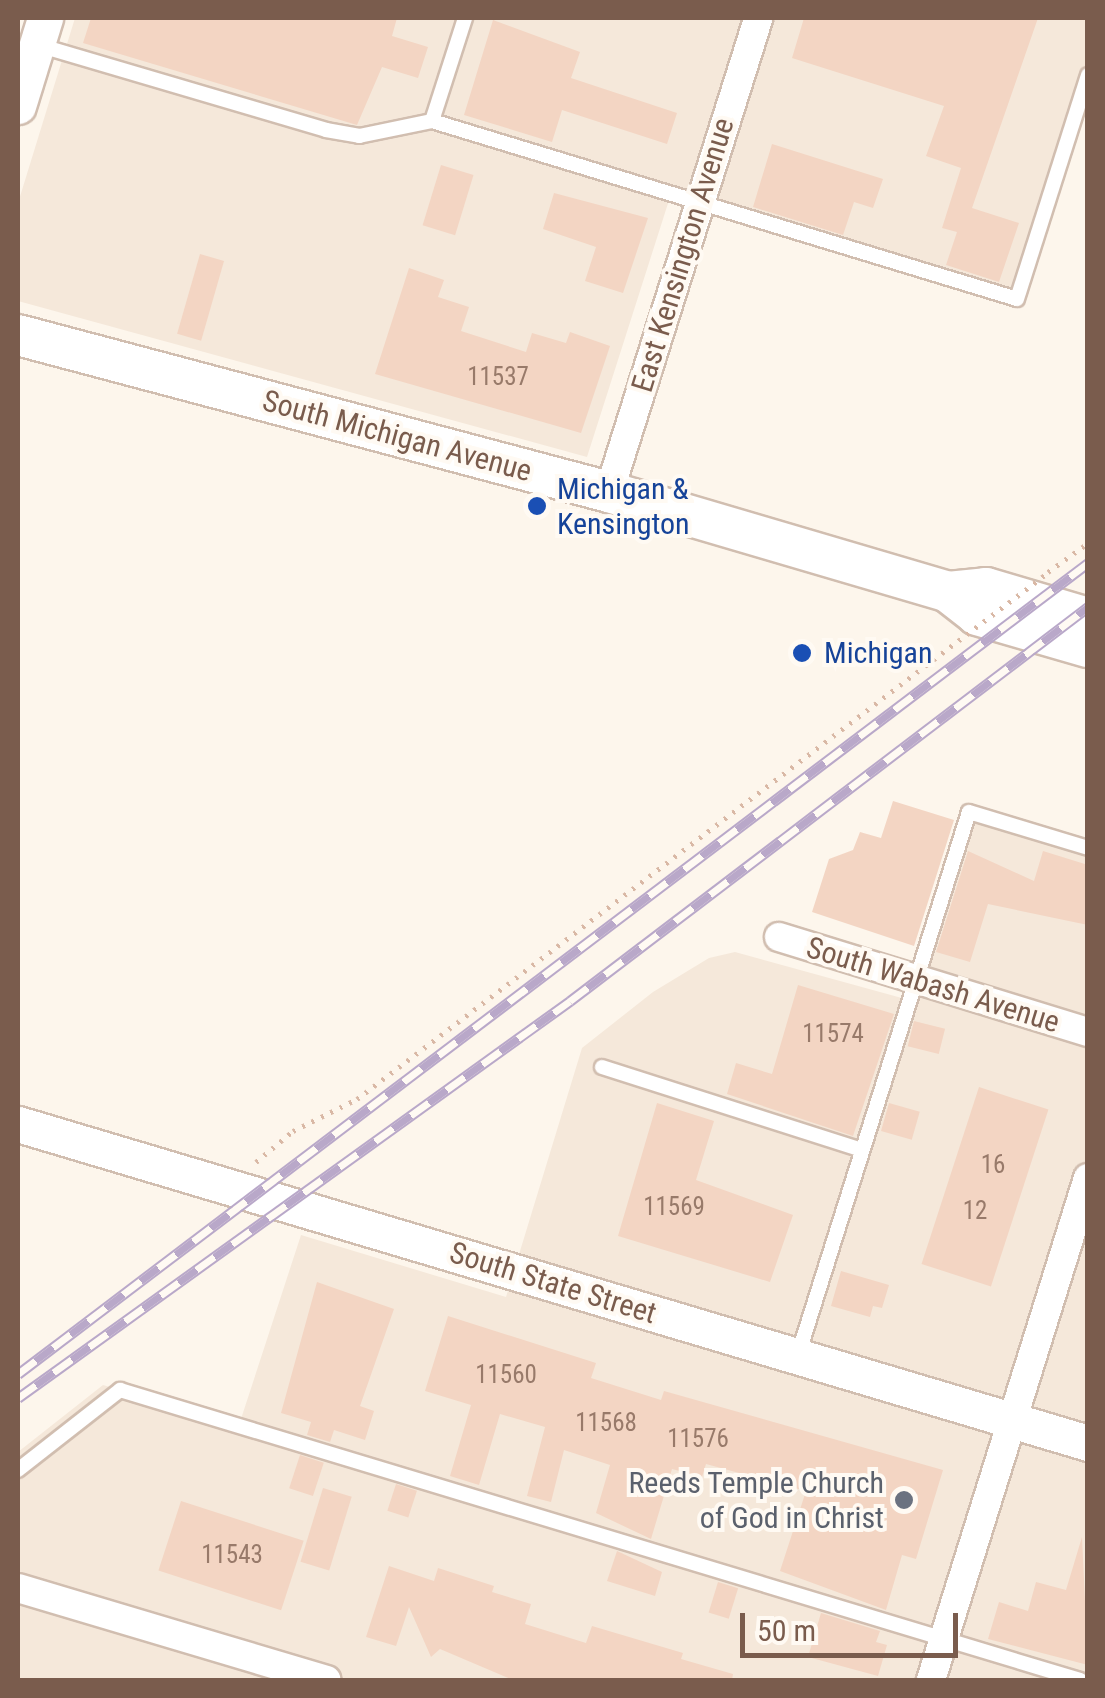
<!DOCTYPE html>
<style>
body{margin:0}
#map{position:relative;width:1105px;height:1698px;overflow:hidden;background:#fdf6ec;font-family:"Roboto Condensed",sans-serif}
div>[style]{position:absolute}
.residential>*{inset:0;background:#f5e8da}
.building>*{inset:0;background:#f3d5c3;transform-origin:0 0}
.path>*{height:5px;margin-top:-2.5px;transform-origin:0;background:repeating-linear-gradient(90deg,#d9b8a5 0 2.5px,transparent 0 10.5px)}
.roads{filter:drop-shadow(2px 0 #d1beb0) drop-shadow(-2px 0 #d1beb0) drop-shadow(0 2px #d1beb0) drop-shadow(0 -2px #d1beb0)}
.service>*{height:14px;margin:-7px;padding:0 7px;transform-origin:7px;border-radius:7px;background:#fff}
.minor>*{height:28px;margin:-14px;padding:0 14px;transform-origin:14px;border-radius:14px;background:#fff}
.tertiary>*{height:35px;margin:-17.5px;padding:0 17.5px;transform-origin:17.5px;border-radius:17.5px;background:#fff}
.secondary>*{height:40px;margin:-20px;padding:0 20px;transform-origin:20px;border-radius:20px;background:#fff}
.rail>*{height:11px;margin-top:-5.5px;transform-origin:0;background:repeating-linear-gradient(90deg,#fffaf3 0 22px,#b9a8c9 0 44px);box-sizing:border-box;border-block:2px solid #b9a8c9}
.path-bridge>*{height:5px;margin-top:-2.5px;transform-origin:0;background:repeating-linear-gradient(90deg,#d9b8a5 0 2.5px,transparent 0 10.5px)}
.dots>*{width:28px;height:28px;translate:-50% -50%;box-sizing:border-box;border:5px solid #fffaf3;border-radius:50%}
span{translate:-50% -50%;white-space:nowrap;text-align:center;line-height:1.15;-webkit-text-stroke:8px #fffaf3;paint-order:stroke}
.number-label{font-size:25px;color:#987a6a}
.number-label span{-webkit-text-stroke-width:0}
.street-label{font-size:30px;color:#7a5c4d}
.transit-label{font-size:30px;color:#164399}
.left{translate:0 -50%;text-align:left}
.worship-label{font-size:30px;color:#5b616d}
.right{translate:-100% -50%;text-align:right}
.frame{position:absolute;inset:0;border:20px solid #7a5c4d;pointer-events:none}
.scale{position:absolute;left:740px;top:1613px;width:218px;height:45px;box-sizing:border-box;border:5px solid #7a5c4d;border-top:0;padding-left:12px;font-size:30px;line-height:35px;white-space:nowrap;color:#7a5c4d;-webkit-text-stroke:8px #fffaf3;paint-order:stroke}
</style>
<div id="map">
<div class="residential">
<i style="clip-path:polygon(75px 18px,1087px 18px,1087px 75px,1017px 299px,671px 194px,587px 457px,18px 301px,18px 203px)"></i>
<i style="clip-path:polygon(969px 812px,1087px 848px,1087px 1680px,18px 1680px,18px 1452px,103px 1385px,239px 1425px,301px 1235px,506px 1297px,582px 1048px,653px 992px,709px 958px,735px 952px,909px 1000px)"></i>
</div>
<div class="building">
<i style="clip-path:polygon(91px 18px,397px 18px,392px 36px,428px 47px,418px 78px,382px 67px,357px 125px,83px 43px)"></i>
<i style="clip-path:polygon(804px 18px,1038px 18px,972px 208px,1019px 223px,999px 282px,946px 265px,957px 232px,942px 228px,961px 168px,926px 156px,944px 106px,792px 58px)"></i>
<i style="clip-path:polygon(493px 20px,580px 52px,571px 78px,677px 113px,667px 144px,562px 110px,552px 142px,464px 115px)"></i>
<i style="clip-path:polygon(772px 144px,883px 179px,873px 208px,854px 202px,843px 235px,753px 207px)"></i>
<i style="left:441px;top:165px;width:34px;height:63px;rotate:17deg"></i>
<i style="clip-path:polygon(554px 193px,648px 218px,623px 293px,585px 281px,596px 247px,543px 229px)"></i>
<i style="left:200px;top:254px;width:25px;height:83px;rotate:16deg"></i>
<i style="clip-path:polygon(409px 268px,444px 280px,438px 297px,469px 307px,461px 331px,526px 352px,532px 333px,566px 343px,570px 332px,610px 346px,581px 433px,375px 374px)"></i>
<i style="clip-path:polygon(893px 801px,954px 820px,914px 946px,812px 912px,829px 859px,853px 850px,860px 832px,881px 838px)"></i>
<i style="clip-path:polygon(968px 851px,1034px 881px,1043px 851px,1088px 865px,1088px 925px,988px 904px,970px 962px,936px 952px)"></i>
<i style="clip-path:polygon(798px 985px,894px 1014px,853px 1136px,727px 1094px,736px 1063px,772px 1074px)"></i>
<i style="left:914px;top:1021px;width:32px;height:26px;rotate:14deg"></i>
<i style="left:979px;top:1087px;width:73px;height:186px;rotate:18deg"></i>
<i style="clip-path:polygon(657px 1103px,714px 1121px,696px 1180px,793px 1215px,770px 1282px,618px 1236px)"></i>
<i style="left:889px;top:1103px;width:32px;height:29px;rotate:16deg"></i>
<i style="clip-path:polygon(841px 1271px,889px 1285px,882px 1308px,873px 1306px,870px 1317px,831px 1306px)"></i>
<i style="clip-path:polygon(317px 1282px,394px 1309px,360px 1406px,374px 1411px,365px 1440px,334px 1430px,330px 1442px,307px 1435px,311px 1422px,281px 1413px)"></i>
<i style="clip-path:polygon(448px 1316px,596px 1363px,591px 1378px,661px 1400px,664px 1391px,943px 1470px,916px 1559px,902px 1555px,886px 1610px,780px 1571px,806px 1491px,706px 1464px,702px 1477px,672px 1469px,651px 1539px,596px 1513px,610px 1465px,564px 1450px,551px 1502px,527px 1496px,545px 1427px,500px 1414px,479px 1485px,450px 1476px,471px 1405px,425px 1391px)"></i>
<i style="left:300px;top:1455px;width:25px;height:35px;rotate:18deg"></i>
<i style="left:396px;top:1484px;width:22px;height:28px;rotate:18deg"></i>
<i style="left:323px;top:1488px;width:30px;height:77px;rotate:17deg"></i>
<i style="left:181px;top:1501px;width:129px;height:73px;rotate:18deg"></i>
<i style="clip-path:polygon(1082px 1537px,1088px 1665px,988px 1639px,999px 1602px,1028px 1611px,1036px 1582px,1066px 1590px)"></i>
<i style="clip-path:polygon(617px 1551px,662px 1572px,655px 1596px,607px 1581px)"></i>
<i style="clip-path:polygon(389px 1566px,434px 1581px,438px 1568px,494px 1586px,492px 1592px,531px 1604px,525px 1624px,586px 1643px,592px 1626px,683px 1653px,681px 1659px,733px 1674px,732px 1680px,513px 1680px,440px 1649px,431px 1657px,409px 1607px,396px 1646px,366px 1637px)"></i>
<i style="left:718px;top:1582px;width:21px;height:32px;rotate:17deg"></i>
<i style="clip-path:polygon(821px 1613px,880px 1631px,876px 1642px,887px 1645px,878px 1676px,808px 1657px)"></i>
</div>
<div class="path">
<i style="left:1048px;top:572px;width:49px;rotate:-35.9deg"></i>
<i style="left:256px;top:1162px;width:48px;rotate:-40deg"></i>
<i style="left:293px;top:1131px;width:72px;rotate:-26.6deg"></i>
<i style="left:357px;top:1099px;width:714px;rotate:-37.32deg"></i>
</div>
<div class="roads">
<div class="service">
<i style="left:38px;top:45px;width:300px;rotate:16.4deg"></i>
<i style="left:326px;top:130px;width:34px;rotate:10deg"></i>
<i style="left:359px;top:136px;width:75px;rotate:-11.6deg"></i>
<i style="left:432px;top:121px;width:611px;rotate:16.92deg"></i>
<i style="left:1017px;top:299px;width:235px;rotate:-72.4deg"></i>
<i style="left:432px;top:121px;width:108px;rotate:-72.2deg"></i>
<i style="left:602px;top:1067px;width:273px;rotate:17.7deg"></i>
<i style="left:798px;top:1355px;width:569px;rotate:-72.52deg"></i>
<i style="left:969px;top:812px;width:124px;rotate:16.8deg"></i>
<i style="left:18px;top:1470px;width:130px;rotate:-38.1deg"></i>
<i style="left:120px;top:1390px;width:1003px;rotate:16.81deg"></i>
</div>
<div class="minor">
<i style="left:609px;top:492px;width:497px;rotate:-72.5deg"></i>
<i style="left:779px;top:937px;width:323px;rotate:17.1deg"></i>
<i style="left:18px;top:1588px;width:322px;rotate:16.6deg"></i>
<i style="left:931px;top:1680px;width:526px;rotate:-72.63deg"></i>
</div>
<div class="tertiary">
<i style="left:18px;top:106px;width:92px;rotate:-72.9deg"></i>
<i style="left:18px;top:1124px;width:1117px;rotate:16.6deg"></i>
</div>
<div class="secondary">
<i style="left:18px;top:335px;width:611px;rotate:14.88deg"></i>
<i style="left:609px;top:492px;width:353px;rotate:16.4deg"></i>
<i style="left:948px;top:592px;width:37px;rotate:38deg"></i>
<i style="left:977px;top:615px;width:116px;rotate:16.1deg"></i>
<i style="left:948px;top:592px;width:38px;rotate:-6deg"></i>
<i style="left:986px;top:588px;width:106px;rotate:16.4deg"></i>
</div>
</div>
<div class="rail">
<i style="left:18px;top:1374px;width:1343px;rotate:-37.16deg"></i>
<i style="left:18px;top:1398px;width:680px;rotate:-35.72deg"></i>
<i style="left:570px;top:1001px;width:651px;rotate:-37.26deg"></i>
</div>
<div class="path-bridge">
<i style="left:925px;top:666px;width:152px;rotate:-37.2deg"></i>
</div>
<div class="dots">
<i style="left:537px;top:506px;background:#1a4fb4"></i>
<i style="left:802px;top:653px;background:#1a4fb4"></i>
<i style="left:904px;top:1500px;background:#6b7280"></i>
</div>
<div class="number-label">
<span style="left:498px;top:377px">11537</span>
<span style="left:833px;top:1034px">11574</span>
<span style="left:993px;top:1165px">16</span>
<span style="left:674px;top:1207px">11569</span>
<span style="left:975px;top:1211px">12</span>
<span style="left:506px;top:1375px">11560</span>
<span style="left:606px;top:1423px">11568</span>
<span style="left:698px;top:1439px">11576</span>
<span style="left:232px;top:1555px">11543</span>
</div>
<div class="street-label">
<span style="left:683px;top:255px;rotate:-73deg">East Kensington Avenue</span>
<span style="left:397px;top:436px;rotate:15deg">South Michigan Avenue</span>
<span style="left:933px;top:985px;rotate:17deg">South Wabash Avenue</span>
<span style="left:553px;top:1283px;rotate:17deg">South State Street</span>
</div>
<div class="transit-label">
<span class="left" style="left:557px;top:506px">Michigan &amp;<br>Kensington</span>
<span class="left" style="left:824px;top:653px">Michigan</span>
</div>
<div class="worship-label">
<span class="right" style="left:884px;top:1500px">Reeds Temple Church<br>of God in Christ</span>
</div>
<div class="frame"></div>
<div class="scale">50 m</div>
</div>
